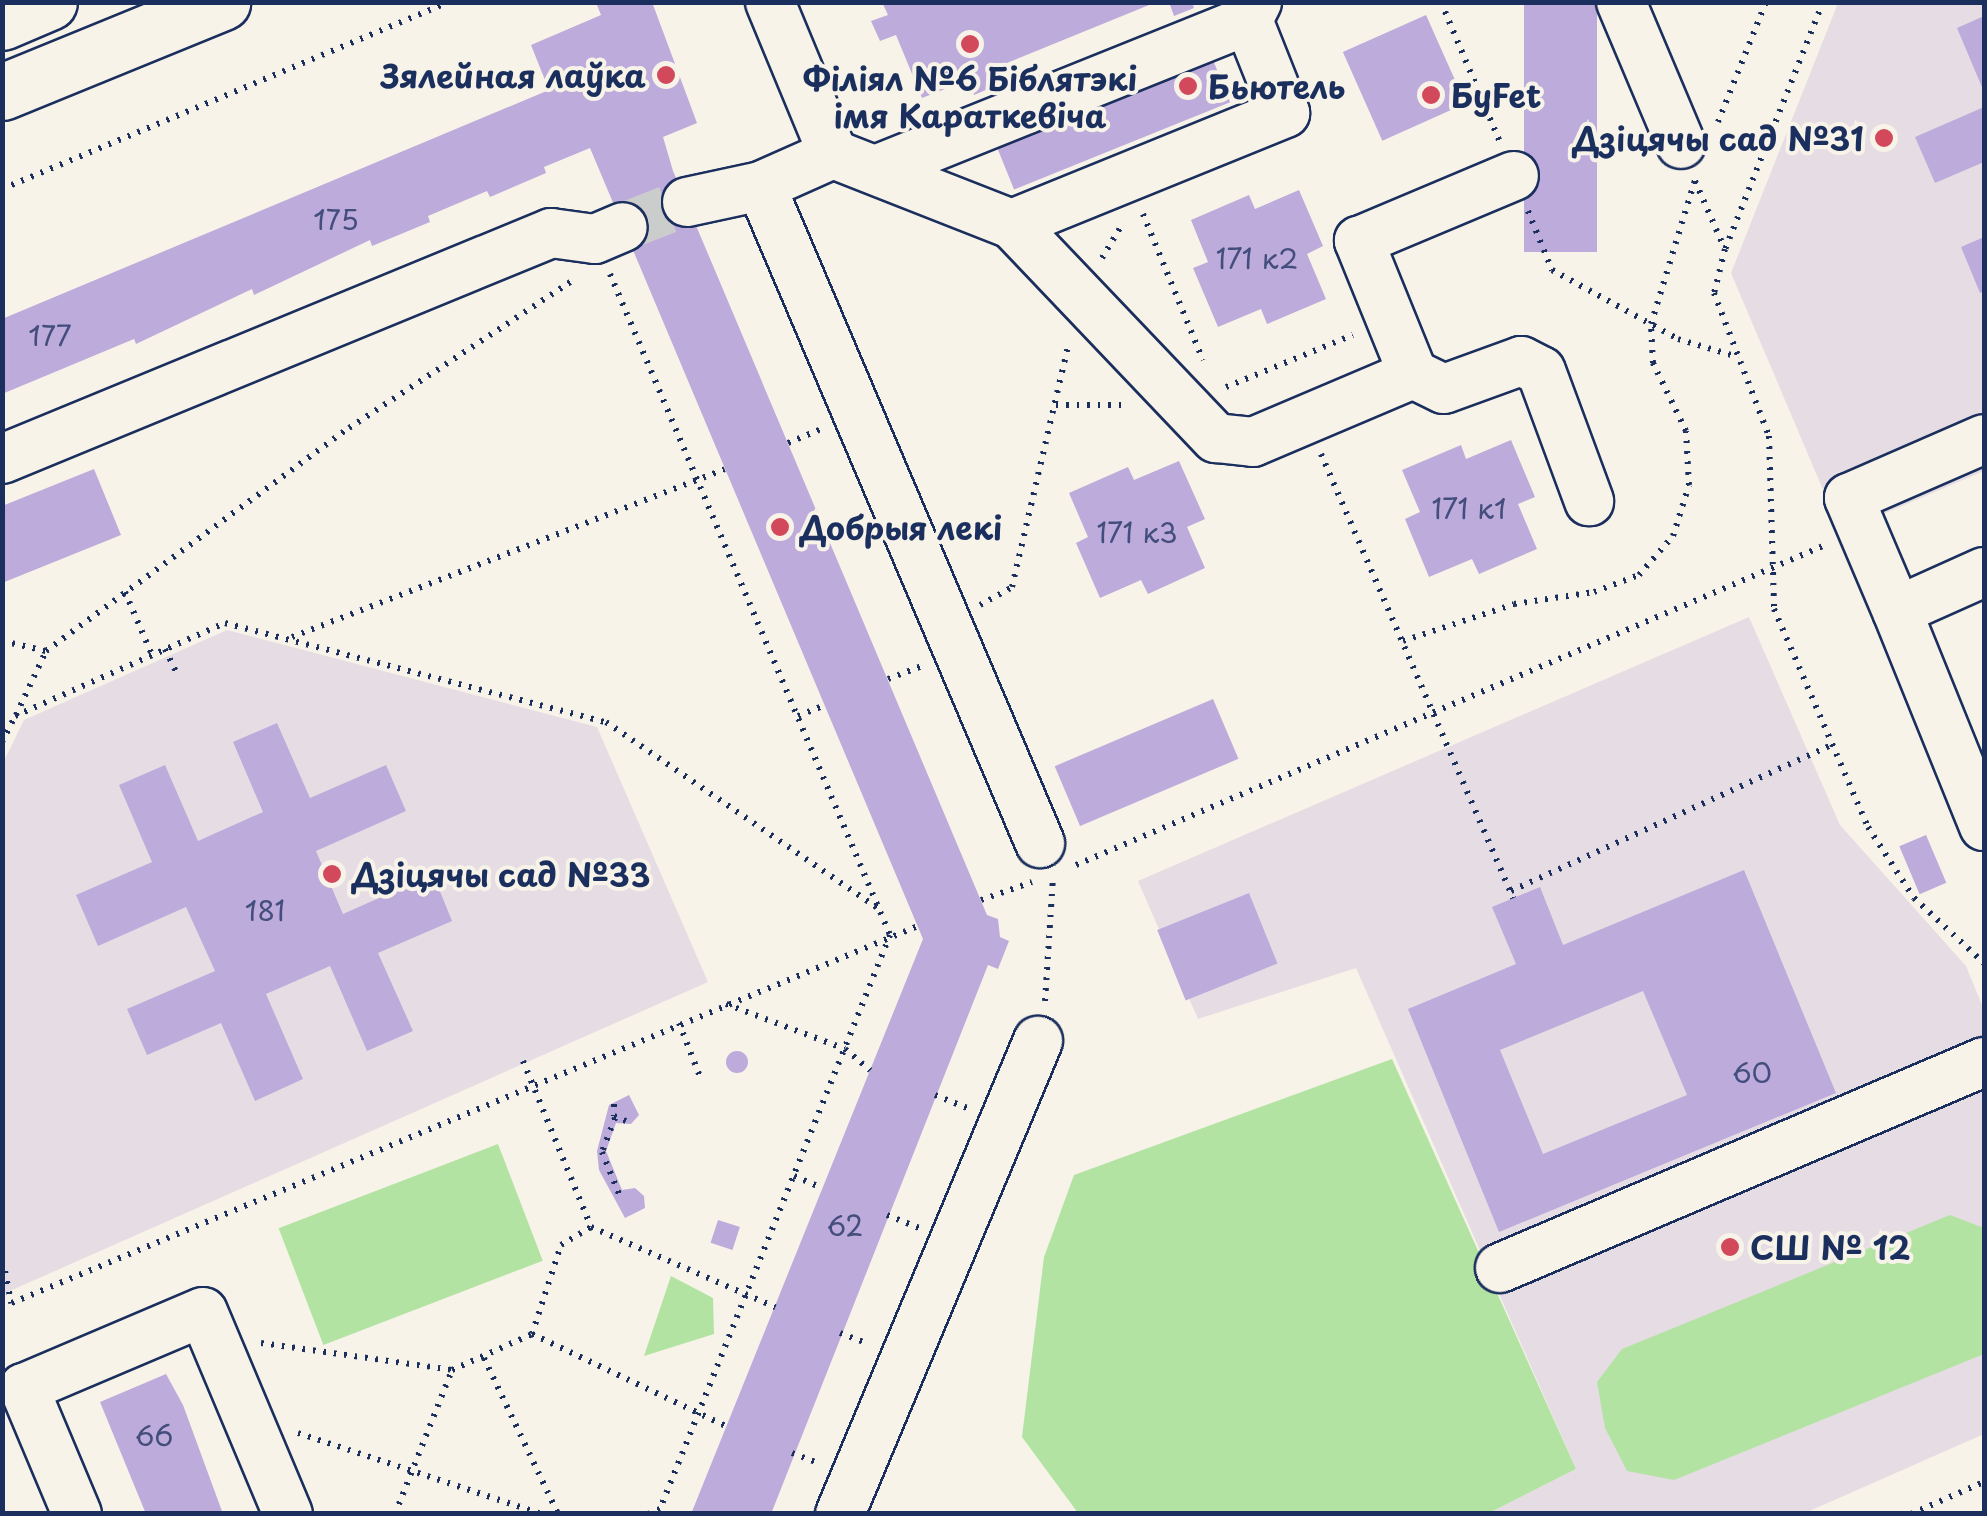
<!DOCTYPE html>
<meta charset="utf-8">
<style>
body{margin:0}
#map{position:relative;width:1987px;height:1516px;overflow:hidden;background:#f7f3e8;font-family:"Playpen Sans",sans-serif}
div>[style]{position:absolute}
.built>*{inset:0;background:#e6dde4}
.green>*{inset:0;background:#b3e3a3;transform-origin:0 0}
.building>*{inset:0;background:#bdabdb;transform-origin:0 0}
.round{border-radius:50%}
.minor-tunnel>*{height:48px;margin-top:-24px;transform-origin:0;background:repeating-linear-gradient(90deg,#cbcccc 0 48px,transparent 0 72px)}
.path>*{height:6px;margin-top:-3px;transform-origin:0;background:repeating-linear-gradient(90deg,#1b2f5e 0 2.5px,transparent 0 10.5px)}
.roads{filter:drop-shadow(2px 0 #1b2f5e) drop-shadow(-2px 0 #1b2f5e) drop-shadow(0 2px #1b2f5e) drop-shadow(0 -2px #1b2f5e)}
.minor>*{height:48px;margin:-24px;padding:0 24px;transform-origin:24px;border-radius:24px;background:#f7f3e8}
.major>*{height:55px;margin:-27.5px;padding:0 27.5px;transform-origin:27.5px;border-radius:27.5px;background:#f7f3e8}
.dots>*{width:28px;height:28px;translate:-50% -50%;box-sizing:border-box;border:5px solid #f7f3e8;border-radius:50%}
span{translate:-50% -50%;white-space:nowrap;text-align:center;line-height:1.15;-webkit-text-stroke:8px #f7f3e8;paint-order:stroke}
.number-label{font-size:28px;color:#444e7d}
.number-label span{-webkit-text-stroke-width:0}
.poi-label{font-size:32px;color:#1b2f5e;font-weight:700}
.right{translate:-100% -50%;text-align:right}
.left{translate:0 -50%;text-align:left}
.frame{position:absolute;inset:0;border:5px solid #1b2f5e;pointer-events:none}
</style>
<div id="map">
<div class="built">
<i style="clip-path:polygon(1838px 3px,1984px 3px,1984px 471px,1841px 532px,1731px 273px)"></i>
<i style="clip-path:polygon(1749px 617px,1840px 825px,1966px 966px,1984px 1010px,1984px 1434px,1805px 1513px,1489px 1513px,1576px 1469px,1356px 968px,1198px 1019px,1138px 881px)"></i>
<i style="clip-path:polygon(227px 630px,597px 727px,708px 982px,3px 1294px,2px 765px,24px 720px)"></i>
</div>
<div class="green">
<i style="clip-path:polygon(1392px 1059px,1576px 1469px,1489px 1513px,1078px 1513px,1022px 1437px,1044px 1257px,1074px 1175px)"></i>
<i style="left:498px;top:1144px;width:125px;height:235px;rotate:69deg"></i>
<i style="clip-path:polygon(1950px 1215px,1984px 1228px,1984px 1354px,1674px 1480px,1627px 1471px,1605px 1428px,1597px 1382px,1622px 1349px)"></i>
<i style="clip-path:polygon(671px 1276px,713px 1298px,714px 1334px,644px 1356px)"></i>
</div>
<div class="building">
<i style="clip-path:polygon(602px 2px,652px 2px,697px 123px,663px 137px,673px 171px,987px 915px,998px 919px,1000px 937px,1009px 941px,998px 969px,988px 965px,771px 1514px,691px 1514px,923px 939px,590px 148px,544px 167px,546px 173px,490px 197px,487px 191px,428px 216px,430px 222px,372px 246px,370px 240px,254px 295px,252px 289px,136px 344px,134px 339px,2px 394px,2px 319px,549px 90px,531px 45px,601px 15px,597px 5px)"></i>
<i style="clip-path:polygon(882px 2px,1154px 2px,1154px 3px,987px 71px,993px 87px,974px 95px,968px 80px,922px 98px,896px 35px,880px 41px,871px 21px,888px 15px)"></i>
<i style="clip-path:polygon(1169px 2px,1192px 2px,1194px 8px,1174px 16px)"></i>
<i style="left:1524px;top:2px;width:73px;height:250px"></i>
<i style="left:1426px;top:15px;width:97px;height:91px;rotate:66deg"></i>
<i style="clip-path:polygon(1984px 16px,1984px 92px,1957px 28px)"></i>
<i style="left:1211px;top:55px;width:51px;height:233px;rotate:68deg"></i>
<i style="clip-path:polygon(1984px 107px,1984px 162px,1935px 183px,1915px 137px)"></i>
<i style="clip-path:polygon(1299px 190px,1323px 246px,1307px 254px,1326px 299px,1267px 324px,1261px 309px,1218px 327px,1193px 268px,1208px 262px,1191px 220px,1249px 195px,1255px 209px)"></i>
<i style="clip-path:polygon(1984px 237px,1984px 291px,1980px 293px,1961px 247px)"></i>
<i style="clip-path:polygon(1511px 440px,1535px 497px,1518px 504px,1537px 549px,1479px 574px,1472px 559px,1429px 577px,1405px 519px,1420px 512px,1402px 470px,1461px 445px,1466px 459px)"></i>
<i style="clip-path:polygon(1179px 461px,1205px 519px,1187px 527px,1205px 568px,1148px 594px,1141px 580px,1100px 598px,1076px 543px,1088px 537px,1069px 493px,1128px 467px,1134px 480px)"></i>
<i style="clip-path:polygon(94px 469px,121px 535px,2px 583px,2px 506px)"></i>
<i style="left:1213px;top:699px;width:65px;height:172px;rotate:67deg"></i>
<i style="clip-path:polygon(277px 723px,310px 798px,386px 765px,406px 811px,316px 851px,343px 914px,433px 874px,452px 921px,378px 953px,413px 1031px,367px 1051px,330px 966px,266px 994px,303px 1079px,255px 1101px,221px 1023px,147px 1055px,127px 1009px,215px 971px,186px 907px,98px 946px,76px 895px,152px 862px,119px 785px,165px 765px,198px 841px,263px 812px,233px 742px)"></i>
<i style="left:1926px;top:835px;width:52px;height:29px;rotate:67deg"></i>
<i style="clip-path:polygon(evenodd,1744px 870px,1836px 1093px,1499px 1232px,1408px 1009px,1516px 964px,1492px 907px,1540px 887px,1563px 945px,1744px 870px,1643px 991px,1687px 1095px,1543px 1154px,1500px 1050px,1643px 991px)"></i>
<i style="left:1249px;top:893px;width:76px;height:99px;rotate:68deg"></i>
<i class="round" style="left:726px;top:1051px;width:22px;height:22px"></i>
<i style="clip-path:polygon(629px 1095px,639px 1115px,631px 1124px,616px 1123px,606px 1151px,622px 1190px,635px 1188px,644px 1196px,645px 1208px,625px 1218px,599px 1170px,597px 1151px,609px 1105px)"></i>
<i style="left:718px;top:1220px;width:23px;height:24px;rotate:18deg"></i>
<i style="clip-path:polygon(166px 1374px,183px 1405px,223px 1514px,146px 1514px,100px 1402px)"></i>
</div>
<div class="minor-tunnel">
<i style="left:623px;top:227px;width:69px;rotate:-21.3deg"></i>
</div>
<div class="path">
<i style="left:1441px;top:2px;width:150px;rotate:67.2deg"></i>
<i style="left:1823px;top:2px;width:266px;rotate:111.6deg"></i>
<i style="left:1725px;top:249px;width:45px;rotate:104deg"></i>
<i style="left:1714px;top:293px;width:153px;rotate:69deg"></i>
<i style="left:1769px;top:436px;width:173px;rotate:88.3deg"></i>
<i style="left:1774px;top:609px;width:237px;rotate:66.7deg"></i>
<i style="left:1868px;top:827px;width:85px;rotate:57.1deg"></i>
<i style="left:1914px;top:898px;width:96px;rotate:42.9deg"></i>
<i style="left:1718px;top:122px;width:129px;rotate:-68.2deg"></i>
<i style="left:1695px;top:181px;width:72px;rotate:66.3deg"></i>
<i style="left:2px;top:189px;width:485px;rotate:-22.7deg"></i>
<i style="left:1528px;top:211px;width:64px;rotate:67.9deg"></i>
<i style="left:1552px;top:270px;width:144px;rotate:28.7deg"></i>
<i style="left:1678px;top:339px;width:63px;rotate:16.7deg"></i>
<i style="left:1143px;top:214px;width:158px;rotate:67.7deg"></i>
<i style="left:1102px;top:258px;width:37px;rotate:-59deg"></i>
<i style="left:610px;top:274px;width:718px;rotate:67.04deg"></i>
<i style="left:890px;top:935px;width:618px;rotate:111.84deg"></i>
<i style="left:660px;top:1509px;width:13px;rotate:157deg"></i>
<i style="left:1226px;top:387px;width:137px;rotate:-22.3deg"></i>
<i style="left:1056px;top:405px;width:71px"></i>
<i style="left:788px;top:443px;width:38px;rotate:-23deg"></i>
<i style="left:1321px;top:454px;width:484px;rotate:66.6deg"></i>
<i style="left:125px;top:592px;width:69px;rotate:66.8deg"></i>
<i style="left:980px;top:605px;width:37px;rotate:-29deg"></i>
<i style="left:1012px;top:587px;width:251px;rotate:-76.9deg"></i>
<i style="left:292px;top:637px;width:464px;rotate:-21.2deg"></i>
<i style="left:2px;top:641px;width:45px;rotate:12.8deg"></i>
<i style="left:1403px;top:641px;width:117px;rotate:-18.4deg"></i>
<i style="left:1514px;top:604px;width:81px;rotate:-8.5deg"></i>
<i style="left:1594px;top:592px;width:48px;rotate:-20.7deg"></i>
<i style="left:1639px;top:575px;width:52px;rotate:-48.9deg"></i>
<i style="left:1673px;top:536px;width:53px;rotate:-72.6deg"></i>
<i style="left:1689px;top:485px;width:54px;rotate:-93.2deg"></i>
<i style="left:1686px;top:431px;width:76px;rotate:-115.9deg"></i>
<i style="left:1653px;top:363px;width:39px;rotate:-93deg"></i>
<i style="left:1651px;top:324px;width:151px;rotate:-73deg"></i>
<i style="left:165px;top:649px;width:25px;rotate:64deg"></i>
<i style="left:888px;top:679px;width:36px;rotate:-21deg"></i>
<i style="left:16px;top:715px;width:71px;rotate:-64.9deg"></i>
<i style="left:46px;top:651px;width:376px;rotate:-36.4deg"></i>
<i style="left:349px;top:428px;width:271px;rotate:-33.4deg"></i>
<i style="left:798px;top:716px;width:29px;rotate:-22deg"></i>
<i style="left:2px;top:742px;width:29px;rotate:-63deg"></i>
<i style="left:15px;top:716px;width:230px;rotate:-23.9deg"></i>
<i style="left:225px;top:623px;width:394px;rotate:14.6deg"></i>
<i style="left:606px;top:722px;width:331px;rotate:34.4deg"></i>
<i style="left:1076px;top:865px;width:818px;rotate:-23.12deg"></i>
<i style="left:1511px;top:891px;width:353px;rotate:-24.5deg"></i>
<i style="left:981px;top:900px;width:54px;rotate:-19.4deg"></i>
<i style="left:1045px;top:1001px;width:123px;rotate:-86.3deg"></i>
<i style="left:726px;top:1004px;width:127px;rotate:20.7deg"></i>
<i style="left:845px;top:1049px;width:33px;rotate:40deg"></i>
<i style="left:679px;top:1023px;width:60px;rotate:68.6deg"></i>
<i style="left:523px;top:1061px;width:179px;rotate:67.7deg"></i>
<i style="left:591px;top:1227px;width:201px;rotate:23.5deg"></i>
<i style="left:935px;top:1095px;width:35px;rotate:22deg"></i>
<i style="left:614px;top:1104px;width:12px;rotate:90deg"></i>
<i style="left:614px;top:1116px;width:13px;rotate:23deg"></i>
<i style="left:615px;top:1118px;width:36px;rotate:111deg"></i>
<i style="left:602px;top:1152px;width:45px;rotate:68deg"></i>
<i style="left:794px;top:1176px;width:30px;rotate:23deg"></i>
<i style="left:887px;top:1215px;width:35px;rotate:22deg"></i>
<i style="left:5px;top:1271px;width:33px;rotate:79deg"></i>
<i style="left:2px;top:1307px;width:992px;rotate:-22.58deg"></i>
<i style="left:840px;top:1333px;width:28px;rotate:21deg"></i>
<i style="left:532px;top:1334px;width:215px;rotate:25.4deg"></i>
<i style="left:261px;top:1343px;width:193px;rotate:8deg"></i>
<i style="left:452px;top:1370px;width:88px;rotate:-24.2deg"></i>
<i style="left:532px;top:1334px;width:94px;rotate:-72deg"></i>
<i style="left:561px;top:1245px;width:35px;rotate:-31deg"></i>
<i style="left:484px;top:1358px;width:173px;rotate:64.6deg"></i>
<i style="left:298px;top:1433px;width:257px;rotate:18.4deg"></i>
<i style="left:792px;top:1453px;width:28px;rotate:21deg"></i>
<i style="left:395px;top:1514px;width:155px;rotate:-68.4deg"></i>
<i style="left:1911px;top:1514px;width:80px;rotate:-23.7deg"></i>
</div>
<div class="roads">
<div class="minor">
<i style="left:770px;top:2px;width:165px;rotate:67.5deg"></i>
<i style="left:833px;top:154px;width:192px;rotate:21.4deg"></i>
<i style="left:1012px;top:224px;width:295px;rotate:-22.1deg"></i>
<i style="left:1285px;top:113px;width:100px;rotate:-111.7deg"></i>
<i style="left:1621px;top:2px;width:154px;rotate:67.1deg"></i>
<i style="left:878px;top:169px;width:399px;rotate:-21.9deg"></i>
<i style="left:1248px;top:20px;width:20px;rotate:-63deg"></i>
<i style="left:761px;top:186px;width:714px;rotate:66.99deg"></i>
<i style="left:687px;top:202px;width:76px;rotate:-12.2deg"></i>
<i style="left:761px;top:186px;width:79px;rotate:-24deg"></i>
<i style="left:1012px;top:224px;width:296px;rotate:46.4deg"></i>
<i style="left:1216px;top:438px;width:37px;rotate:6deg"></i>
<i style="left:1253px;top:442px;width:174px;rotate:-23deg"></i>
<i style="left:1413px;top:374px;width:34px;rotate:26deg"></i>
<i style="left:1444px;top:389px;width:82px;rotate:-20deg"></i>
<i style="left:1521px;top:361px;width:22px;rotate:27deg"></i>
<i style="left:1541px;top:371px;width:139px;rotate:69.7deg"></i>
<i style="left:1413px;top:374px;width:144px;rotate:-112.1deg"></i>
<i style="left:1359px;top:241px;width:168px;rotate:-22.8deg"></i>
<i style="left:2px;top:459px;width:594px;rotate:-22.37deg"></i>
<i style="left:551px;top:233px;width:44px;rotate:7.8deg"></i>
<i style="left:595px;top:239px;width:30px;rotate:-23deg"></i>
<i style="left:1984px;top:572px;width:95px;rotate:155.9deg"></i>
<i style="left:1897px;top:611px;width:232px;rotate:68deg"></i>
<i style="left:1897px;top:611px;width:123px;rotate:-113deg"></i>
<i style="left:1849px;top:498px;width:147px;rotate:-23.6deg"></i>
<i style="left:1500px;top:1268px;width:526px;rotate:-23.06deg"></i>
<i style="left:77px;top:1514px;width:137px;rotate:-112.8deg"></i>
<i style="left:24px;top:1388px;width:194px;rotate:-23deg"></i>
<i style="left:203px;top:1312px;width:219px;rotate:67.2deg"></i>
<i style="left:840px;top:1514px;width:513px;rotate:-67.29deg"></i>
</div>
<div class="major">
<i style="left:2px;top:22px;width:51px;rotate:-23.1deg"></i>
<i style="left:2px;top:92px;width:238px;rotate:-22.2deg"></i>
</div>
</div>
<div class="dots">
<i style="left:970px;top:44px;background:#d1495b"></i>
<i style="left:666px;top:75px;background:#d1495b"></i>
<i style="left:1188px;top:86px;background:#d1495b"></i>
<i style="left:1431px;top:95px;background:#d1495b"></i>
<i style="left:1884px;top:138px;background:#d1495b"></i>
<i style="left:780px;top:527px;background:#d1495b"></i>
<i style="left:332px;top:874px;background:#d1495b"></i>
<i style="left:1730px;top:1247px;background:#d1495b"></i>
</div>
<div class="number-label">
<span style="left:336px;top:219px">175</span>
<span style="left:1257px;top:258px">171 к2</span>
<span style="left:50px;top:335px">177</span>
<span style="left:1469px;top:508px">171 к1</span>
<span style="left:1137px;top:532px">171 к3</span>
<span style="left:265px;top:910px">181</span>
<span style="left:1752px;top:1072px">60</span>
<span style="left:845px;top:1225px">62</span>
<span style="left:154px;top:1435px">66</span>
</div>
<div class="poi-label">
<span class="right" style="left:646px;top:75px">Зялейная лаўка</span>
<span style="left:970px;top:97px">Філіял №6 Біблятэкі<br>імя Караткевіча</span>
<span class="left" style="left:1208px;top:86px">Бьютель</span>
<span class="left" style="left:1451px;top:95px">БуFet</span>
<span class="right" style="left:1864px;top:138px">Дзіцячы сад №31</span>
<span class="left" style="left:800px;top:527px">Добрыя лекі</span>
<span class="left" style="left:352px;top:874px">Дзіцячы сад №33</span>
<span class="left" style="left:1750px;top:1247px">СШ № 12</span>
</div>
<div class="frame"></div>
</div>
